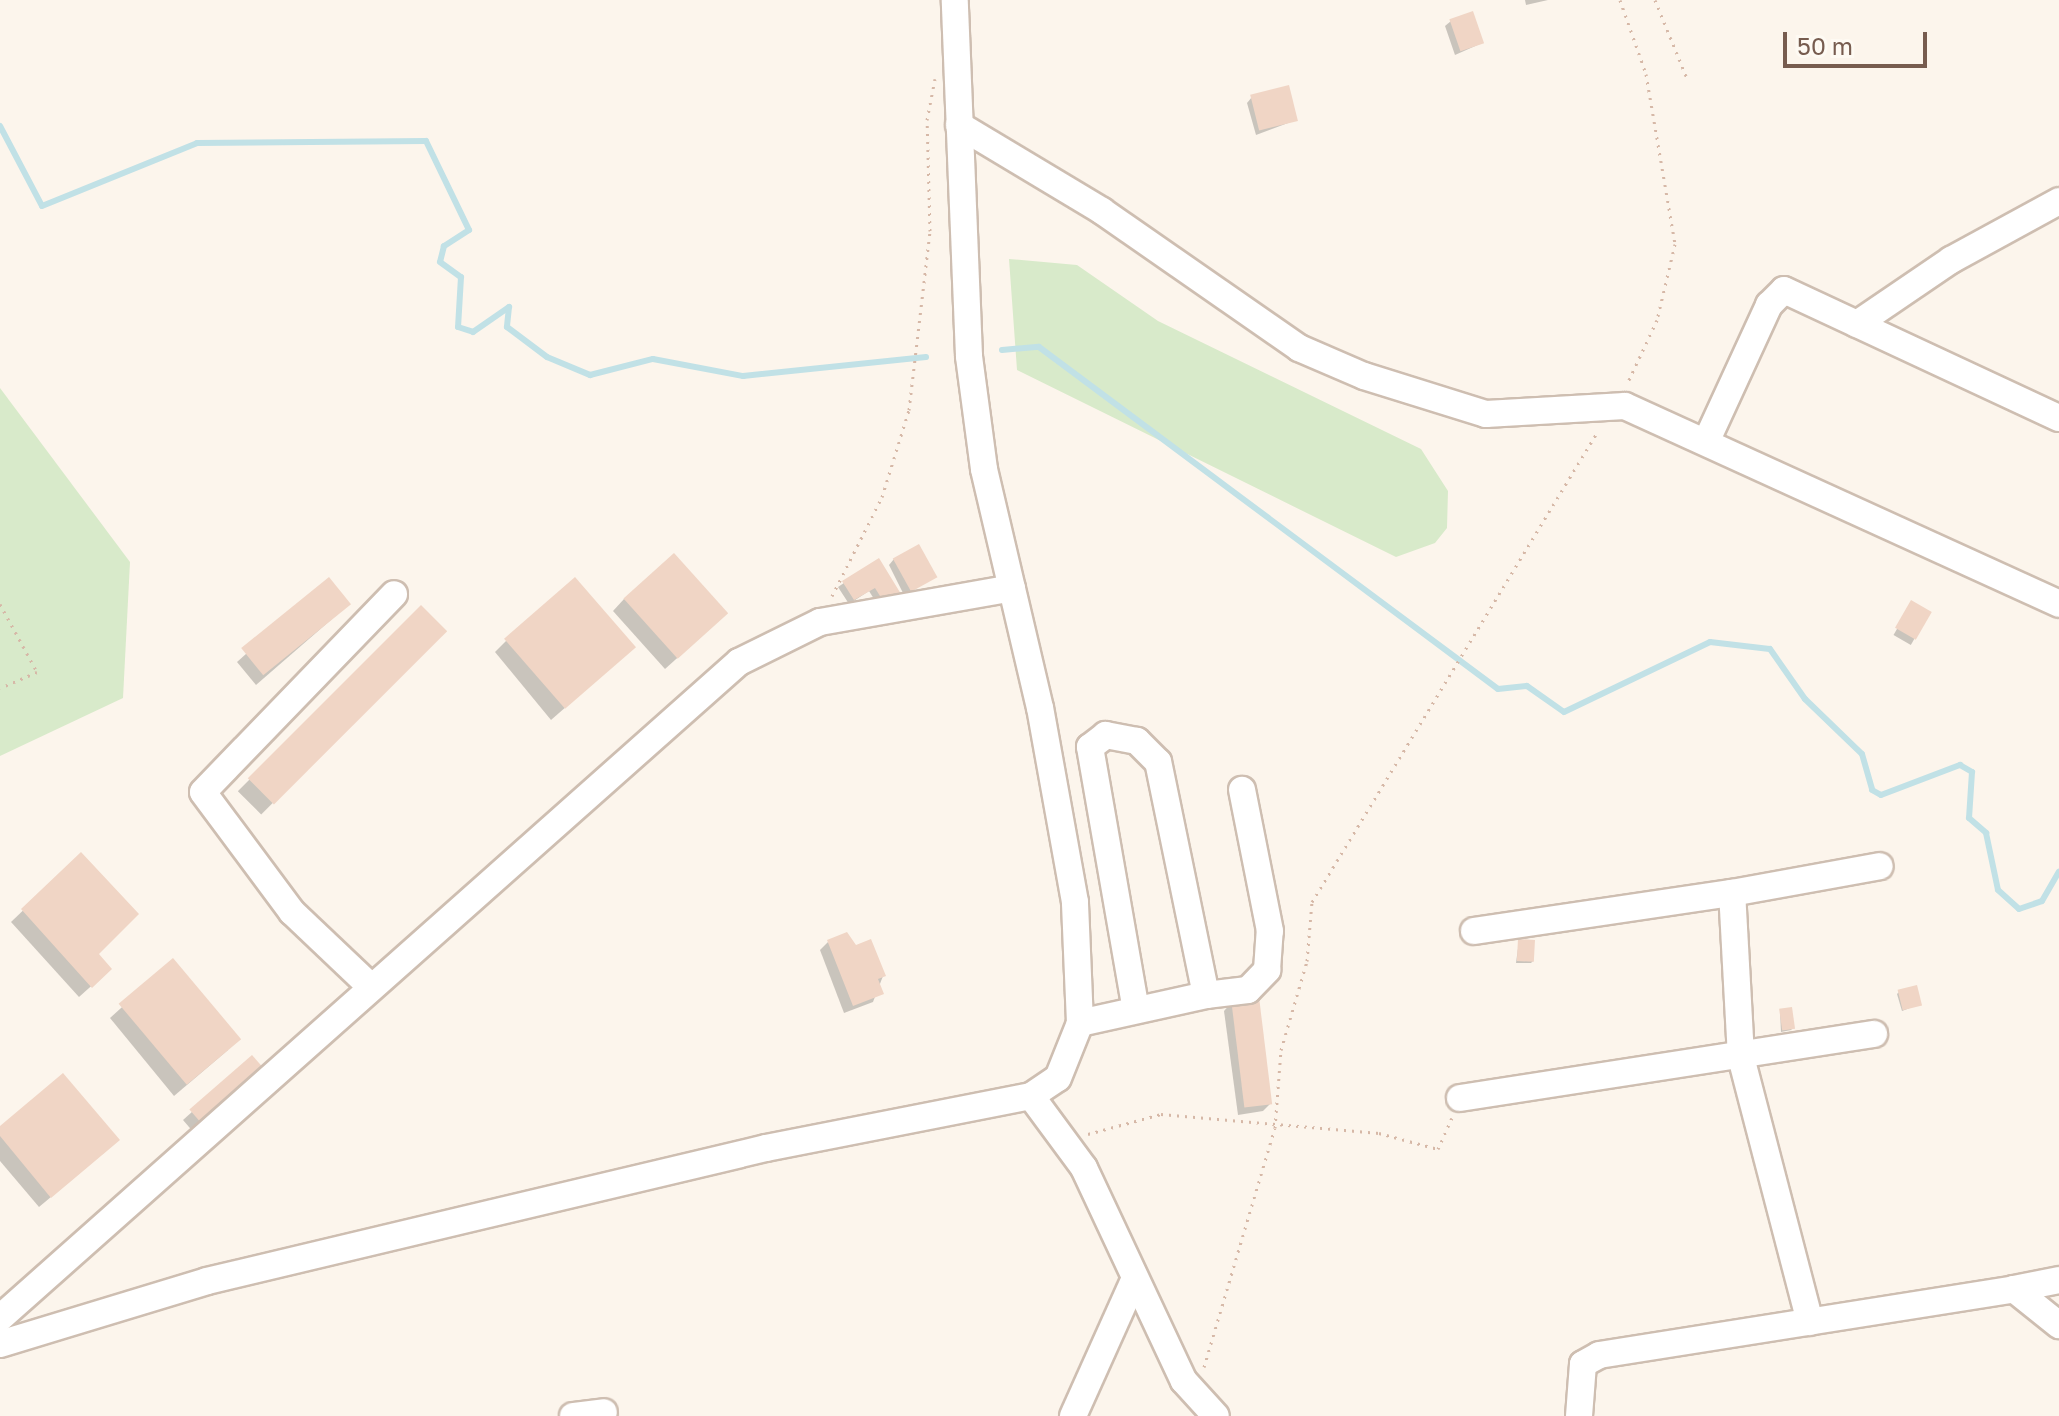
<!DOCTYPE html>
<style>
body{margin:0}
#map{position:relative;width:2059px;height:1416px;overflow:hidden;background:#fcf5ec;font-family:"Golos Text",sans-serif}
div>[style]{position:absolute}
.green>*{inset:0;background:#d8eaca}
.shadow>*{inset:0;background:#0003;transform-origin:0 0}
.stream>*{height:6px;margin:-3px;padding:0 3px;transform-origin:3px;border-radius:3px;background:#c1e1e6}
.building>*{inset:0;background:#f0d5c5;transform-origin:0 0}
.path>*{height:3px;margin-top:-1.5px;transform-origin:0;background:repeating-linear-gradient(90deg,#d6b8a7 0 2px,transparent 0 8px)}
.roads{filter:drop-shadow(2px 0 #cebeb1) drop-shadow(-2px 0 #cebeb1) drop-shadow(0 2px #cebeb1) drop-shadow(0 -2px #cebeb1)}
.minor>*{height:26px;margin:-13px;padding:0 13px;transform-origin:13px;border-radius:13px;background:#fff}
span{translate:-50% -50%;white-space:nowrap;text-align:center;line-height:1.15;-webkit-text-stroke:7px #fefaf3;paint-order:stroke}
.scale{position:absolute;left:1783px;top:32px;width:144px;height:36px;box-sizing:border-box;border:4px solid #775c4f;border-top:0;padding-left:10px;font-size:24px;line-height:28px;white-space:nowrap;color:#775c4f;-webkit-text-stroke:6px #fefaf3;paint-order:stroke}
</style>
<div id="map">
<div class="green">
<i style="clip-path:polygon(1009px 259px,1077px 265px,1158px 321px,1421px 449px,1448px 491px,1447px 528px,1435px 543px,1396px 557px,1017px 370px)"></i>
<i style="clip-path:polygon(0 388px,130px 562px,123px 698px,0 756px)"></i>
</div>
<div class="shadow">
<i style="clip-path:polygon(1525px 0,1548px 0,1526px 5px)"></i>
<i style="clip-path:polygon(1451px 21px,1482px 43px,1455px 55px,1445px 26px)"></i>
<i style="clip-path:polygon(1252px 97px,1296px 120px,1256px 135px,1247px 103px)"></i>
<i style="clip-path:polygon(894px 559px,934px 577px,904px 595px,889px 565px)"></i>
<i style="clip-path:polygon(878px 560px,899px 593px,879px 607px,869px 591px,849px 604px,838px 587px)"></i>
<i style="clip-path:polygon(328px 580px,340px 612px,256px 685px,237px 662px)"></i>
<i style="clip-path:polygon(624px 599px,714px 625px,665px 669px,613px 611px)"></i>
<i style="left:1912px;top:603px;width:20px;height:37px;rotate:30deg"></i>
<i style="left:421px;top:608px;width:33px;height:259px;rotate:45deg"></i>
<i style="clip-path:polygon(506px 641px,622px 658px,551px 720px,495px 652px)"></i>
<i style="clip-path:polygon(81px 855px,98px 980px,79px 997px,11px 922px)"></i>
<i style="clip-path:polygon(1519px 941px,1533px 961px,1531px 963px,1516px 963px)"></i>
<i style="clip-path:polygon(828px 942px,883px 976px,873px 1002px,844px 1013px,820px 950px)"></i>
<i style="clip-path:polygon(173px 961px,228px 1050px,174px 1096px,110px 1018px)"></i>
<i style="clip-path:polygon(1897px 994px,1899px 992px,1920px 1004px,1902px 1011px)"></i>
<i style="clip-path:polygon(1232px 1002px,1271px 1103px,1263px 1111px,1238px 1115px,1224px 1011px)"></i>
<i style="clip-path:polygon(1780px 1011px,1793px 1028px,1791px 1030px,1781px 1032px)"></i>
<i style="clip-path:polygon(252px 1058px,195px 1134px,183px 1120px)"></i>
<i style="clip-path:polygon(0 1129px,106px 1151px,39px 1207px,0 1161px)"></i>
</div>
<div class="stream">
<i style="left:0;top:126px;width:90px;rotate:62.3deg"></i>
<i style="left:42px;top:206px;width:167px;rotate:-22.1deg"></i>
<i style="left:197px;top:143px;width:229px;rotate:-0.5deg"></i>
<i style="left:426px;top:141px;width:99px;rotate:64.2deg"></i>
<i style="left:469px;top:230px;width:30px;rotate:147deg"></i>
<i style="left:444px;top:246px;width:16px;rotate:104deg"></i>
<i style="left:440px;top:262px;width:26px;rotate:36deg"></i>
<i style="left:461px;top:277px;width:50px;rotate:93.4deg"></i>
<i style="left:458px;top:327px;width:16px;rotate:18deg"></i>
<i style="left:473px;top:332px;width:44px;rotate:-34.8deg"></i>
<i style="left:509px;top:307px;width:20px;rotate:96deg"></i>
<i style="left:507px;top:327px;width:50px;rotate:36.9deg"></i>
<i style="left:547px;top:357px;width:47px;rotate:22.7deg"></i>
<i style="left:590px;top:375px;width:65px;rotate:-14.3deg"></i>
<i style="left:653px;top:359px;width:92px;rotate:10.7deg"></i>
<i style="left:743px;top:376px;width:184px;rotate:-5.9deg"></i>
<i style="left:1002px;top:350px;width:37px;rotate:-5deg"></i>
<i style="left:1039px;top:347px;width:572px;rotate:36.69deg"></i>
<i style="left:1498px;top:689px;width:29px;rotate:-6deg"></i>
<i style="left:1527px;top:686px;width:45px;rotate:35.1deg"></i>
<i style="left:1564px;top:712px;width:162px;rotate:-25.6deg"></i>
<i style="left:1710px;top:642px;width:60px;rotate:6.7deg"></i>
<i style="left:1770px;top:649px;width:61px;rotate:55deg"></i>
<i style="left:1805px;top:699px;width:79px;rotate:44deg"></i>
<i style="left:1862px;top:754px;width:37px;rotate:74deg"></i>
<i style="left:1872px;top:790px;width:10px;rotate:29deg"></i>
<i style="left:1881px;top:795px;width:85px;rotate:-20.8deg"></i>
<i style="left:1960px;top:765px;width:14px;rotate:30deg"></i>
<i style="left:1972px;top:772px;width:46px;rotate:93.7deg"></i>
<i style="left:1969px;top:818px;width:23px;rotate:41deg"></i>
<i style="left:1986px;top:833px;width:58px;rotate:78.1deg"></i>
<i style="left:1998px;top:890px;width:28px;rotate:42deg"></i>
<i style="left:2019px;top:909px;width:24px;rotate:-19deg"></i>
<i style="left:2042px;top:901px;width:34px;rotate:-60deg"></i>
</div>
<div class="building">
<i style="left:1473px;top:11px;width:34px;height:25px;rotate:71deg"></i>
<i style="left:1289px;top:85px;width:37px;height:40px;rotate:76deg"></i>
<i style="left:919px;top:544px;width:38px;height:30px;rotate:61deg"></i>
<i style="left:674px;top:553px;width:81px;height:68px;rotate:48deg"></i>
<i style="clip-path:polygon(879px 558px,901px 594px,885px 604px,875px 588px,854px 600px,842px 581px)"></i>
<i style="left:329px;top:577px;width:35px;height:113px;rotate:51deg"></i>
<i style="left:575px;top:577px;width:93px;height:94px;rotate:49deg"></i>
<i style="left:1911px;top:600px;width:24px;height:32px;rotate:30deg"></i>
<i style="left:421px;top:605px;width:37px;height:245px;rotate:45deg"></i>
<i style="clip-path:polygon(81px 852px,139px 914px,99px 954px,112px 969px,92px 988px,21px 909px)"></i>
<i style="clip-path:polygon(847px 932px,856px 945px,871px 939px,886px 976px,878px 979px,884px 994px,853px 1006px,827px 940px)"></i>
<i style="left:1518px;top:939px;width:17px;height:22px;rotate:3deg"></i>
<i style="left:173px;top:958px;width:106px;height:71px;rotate:50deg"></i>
<i style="left:1917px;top:985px;width:21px;height:20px;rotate:76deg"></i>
<i style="left:1259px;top:997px;width:108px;height:28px;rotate:83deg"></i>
<i style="left:1792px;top:1007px;width:22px;height:13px;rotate:82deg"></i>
<i style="left:252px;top:1055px;width:23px;height:83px;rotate:49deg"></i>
<i style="clip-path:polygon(63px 1073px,120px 1140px,51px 1198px,0 1136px,0 1126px)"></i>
</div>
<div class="path">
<i style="left:1620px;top:0;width:78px;rotate:70.6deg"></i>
<i style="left:1646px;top:74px;width:172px;rotate:80.3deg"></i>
<i style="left:1675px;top:244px;width:78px;rotate:103.3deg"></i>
<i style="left:1657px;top:320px;width:71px;rotate:115.1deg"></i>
<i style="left:1655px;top:0;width:87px;rotate:67.8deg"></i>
<i style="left:832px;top:596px;width:111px;rotate:-63.2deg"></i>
<i style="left:882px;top:497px;width:91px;rotate:-72.8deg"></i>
<i style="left:909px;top:410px;width:180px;rotate:-83.3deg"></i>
<i style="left:930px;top:231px;width:111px;rotate:-91.5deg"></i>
<i style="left:927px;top:120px;width:42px;rotate:-79deg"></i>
<i style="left:0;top:604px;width:77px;rotate:61.4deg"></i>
<i style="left:37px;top:672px;width:40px;rotate:156.6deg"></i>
<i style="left:1088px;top:1134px;width:76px;rotate:-15.3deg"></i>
<i style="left:1161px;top:1114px;width:219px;rotate:5deg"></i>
<i style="left:1379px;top:1133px;width:61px;rotate:15.2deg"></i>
<i style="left:1438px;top:1149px;width:34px;rotate:-66deg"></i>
<i style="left:1204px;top:1367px;width:249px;rotate:-73.5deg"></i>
<i style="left:1275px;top:1128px;width:78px;rotate:-85.6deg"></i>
<i style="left:1281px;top:1050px;width:93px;rotate:-73.7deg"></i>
<i style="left:1307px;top:961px;width:59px;rotate:-85.2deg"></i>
<i style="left:1312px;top:902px;width:551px;rotate:-58.73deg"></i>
</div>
<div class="roads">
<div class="minor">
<i style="left:959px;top:125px;width:167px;rotate:31deg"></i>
<i style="left:1102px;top:211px;width:240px;rotate:34.8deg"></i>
<i style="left:1299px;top:348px;width:71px;rotate:23.3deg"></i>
<i style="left:1364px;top:376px;width:128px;rotate:17.3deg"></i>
<i style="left:1486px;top:414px;width:139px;rotate:-3.3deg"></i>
<i style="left:1625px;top:406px;width:477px;rotate:24.5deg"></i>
<i style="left:1857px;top:324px;width:114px;rotate:-34.2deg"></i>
<i style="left:1951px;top:260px;width:123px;rotate:-28.6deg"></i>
<i style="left:1706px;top:442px;width:151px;rotate:-65.3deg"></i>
<i style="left:1769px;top:305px;width:21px;rotate:-45deg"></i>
<i style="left:1784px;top:290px;width:303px;rotate:25deg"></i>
<i style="left:1474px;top:931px;width:261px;rotate:-8.4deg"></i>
<i style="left:369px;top:985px;width:106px;rotate:-136.5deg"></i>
<i style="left:292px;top:912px;width:149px;rotate:-126.6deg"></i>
<i style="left:203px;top:792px;width:275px;rotate:-46deg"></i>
<i style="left:1206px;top:995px;width:42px;rotate:-6.8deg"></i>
<i style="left:1248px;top:990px;width:28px;rotate:-46deg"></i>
<i style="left:1267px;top:970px;width:39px;rotate:-86deg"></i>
<i style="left:1270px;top:931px;width:144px;rotate:-101.2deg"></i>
<i style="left:1080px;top:1023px;width:129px;rotate:-12.5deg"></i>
<i style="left:1206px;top:995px;width:238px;rotate:-101.6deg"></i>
<i style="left:1158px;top:762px;width:30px;rotate:-135deg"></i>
<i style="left:1137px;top:741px;width:32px;rotate:-169deg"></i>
<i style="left:1106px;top:735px;width:20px;rotate:143deg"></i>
<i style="left:1090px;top:747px;width:267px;rotate:80.1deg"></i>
<i style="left:1031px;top:1096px;width:89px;rotate:53.6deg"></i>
<i style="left:1084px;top:1168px;width:235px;rotate:64.9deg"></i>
<i style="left:1184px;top:1381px;width:47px;rotate:47.6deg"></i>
<i style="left:1460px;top:1098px;width:419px;rotate:-8.8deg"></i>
<i style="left:2014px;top:1289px;width:46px;rotate:-11.3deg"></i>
<i style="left:0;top:1318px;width:988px;rotate:-41.6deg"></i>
<i style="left:739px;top:662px;width:90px;rotate:-26.3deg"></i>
<i style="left:820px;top:622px;width:195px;rotate:-10deg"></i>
<i style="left:1810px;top:1322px;width:274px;rotate:-104.6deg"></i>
<i style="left:1741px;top:1057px;width:164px;rotate:-93.1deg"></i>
<i style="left:1732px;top:893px;width:150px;rotate:-10.3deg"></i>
<i style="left:0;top:1344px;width:216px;rotate:-16.9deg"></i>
<i style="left:207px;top:1281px;width:575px;rotate:-13.38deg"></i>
<i style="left:766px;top:1148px;width:270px;rotate:-11.1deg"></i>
<i style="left:1031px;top:1096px;width:32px;rotate:-34deg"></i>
<i style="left:1058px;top:1078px;width:59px;rotate:-68.2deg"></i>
<i style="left:1080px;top:1023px;width:121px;rotate:-92.4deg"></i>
<i style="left:1075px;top:902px;width:197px;rotate:-100.2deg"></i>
<i style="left:1040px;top:708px;width:245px;rotate:-103.2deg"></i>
<i style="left:984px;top:469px;width:114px;rotate:-97.6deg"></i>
<i style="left:969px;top:356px;width:356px;rotate:-92.3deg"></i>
<i style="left:573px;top:1416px;width:31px;rotate:-7deg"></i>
<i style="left:1073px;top:1416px;width:151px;rotate:-65.8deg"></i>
<i style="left:1579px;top:1416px;width:52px;rotate:-85.6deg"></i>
<i style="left:1583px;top:1364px;width:18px;rotate:-29deg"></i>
<i style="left:1599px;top:1355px;width:420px;rotate:-9deg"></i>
<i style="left:2014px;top:1289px;width:58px;rotate:38.7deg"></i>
</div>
</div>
<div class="scale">50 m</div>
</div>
